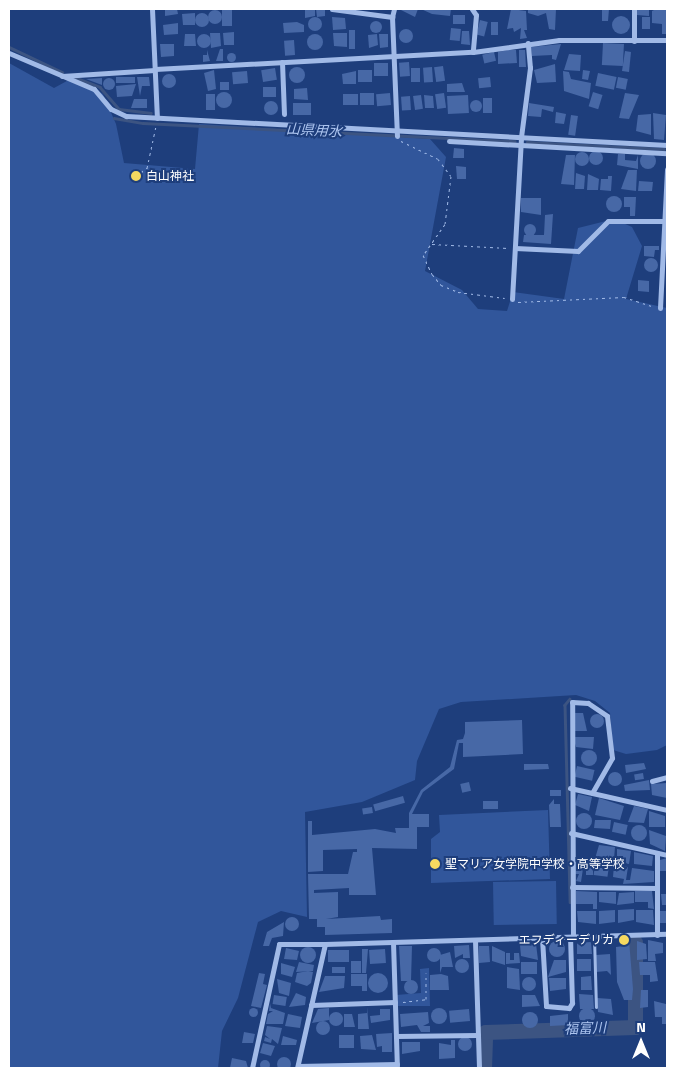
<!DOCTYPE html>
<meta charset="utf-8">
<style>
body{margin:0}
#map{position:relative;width:676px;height:1077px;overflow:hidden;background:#1e3e7c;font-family:"Titillium Web","Noto Sans JP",sans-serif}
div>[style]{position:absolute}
.green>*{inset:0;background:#31569b;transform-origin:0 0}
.stream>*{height:2.5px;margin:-1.25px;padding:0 1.25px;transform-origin:1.25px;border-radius:1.25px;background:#3c5482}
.river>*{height:15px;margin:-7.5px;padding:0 7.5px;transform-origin:7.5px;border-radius:7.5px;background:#3c5482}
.building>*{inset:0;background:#4768a6;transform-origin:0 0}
.round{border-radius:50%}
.path>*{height:1px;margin-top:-0.5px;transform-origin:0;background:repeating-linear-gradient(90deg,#a1bae7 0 2.5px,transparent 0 6.5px)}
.service>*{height:3px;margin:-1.5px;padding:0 1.5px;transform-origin:1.5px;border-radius:1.5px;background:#a1bae7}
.minor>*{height:5px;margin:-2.5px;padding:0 2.5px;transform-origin:2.5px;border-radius:2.5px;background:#a1bae7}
.dots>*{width:14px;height:14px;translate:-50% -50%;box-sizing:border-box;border:2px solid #1e3e7c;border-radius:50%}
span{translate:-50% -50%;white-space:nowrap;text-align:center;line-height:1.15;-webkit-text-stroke:4px #1e3e7c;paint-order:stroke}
.poi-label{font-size:12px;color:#fff}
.left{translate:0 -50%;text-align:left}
.right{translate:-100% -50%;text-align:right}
.water-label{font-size:14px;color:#acc4ef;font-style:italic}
.frame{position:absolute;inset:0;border:10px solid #fff;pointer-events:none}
.north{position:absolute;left:616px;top:1017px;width:50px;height:50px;-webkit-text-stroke:4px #1e3e7c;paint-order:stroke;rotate:0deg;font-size:14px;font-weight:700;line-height:20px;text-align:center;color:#fff}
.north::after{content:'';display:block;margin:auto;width:18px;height:22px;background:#fff;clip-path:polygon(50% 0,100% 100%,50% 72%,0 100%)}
</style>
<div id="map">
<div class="green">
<i style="clip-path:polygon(9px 63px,54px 88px,76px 76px,103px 94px,116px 124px,124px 163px,195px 169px,199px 124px,430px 139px,446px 157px,425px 271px,462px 290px,478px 309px,507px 311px,513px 292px,564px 299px,578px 228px,614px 219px,632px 227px,642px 246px,626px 299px,667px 308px,667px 745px,657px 750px,626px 754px,613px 750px,610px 713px,595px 701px,576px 695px,461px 702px,439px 709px,417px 761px,415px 780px,362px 802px,305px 812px,307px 917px,281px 911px,258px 922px,238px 998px,222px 1031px,218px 1068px,9px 1068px)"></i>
<i style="clip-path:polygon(548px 810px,550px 879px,431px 883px,431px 839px,440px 832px,439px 815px)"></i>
<i style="left:556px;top:881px;width:43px;height:63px;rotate:89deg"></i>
<i style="clip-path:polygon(429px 968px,430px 1006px,396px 1006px,396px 995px,421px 993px,420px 969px)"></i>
</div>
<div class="stream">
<i style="left:9px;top:47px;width:59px;rotate:25.3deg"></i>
<i style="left:74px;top:77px;width:28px;rotate:21deg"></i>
<i style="left:100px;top:87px;width:29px;rotate:49deg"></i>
<i style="left:119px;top:109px;width:32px;rotate:7deg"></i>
<i style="left:114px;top:118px;width:29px;rotate:10deg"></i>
<i style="left:143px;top:123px;width:372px;rotate:2.8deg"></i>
<i style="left:527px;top:142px;width:137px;rotate:2.9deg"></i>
<i style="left:570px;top:699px;width:8px;rotate:130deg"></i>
<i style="left:565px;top:705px;width:197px;rotate:88.5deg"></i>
</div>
<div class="river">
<i style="left:484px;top:1068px;width:36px;rotate:-88deg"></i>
<i style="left:485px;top:1032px;width:150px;rotate:-1.9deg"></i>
<i style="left:635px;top:1027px;width:85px;rotate:-90deg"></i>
</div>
<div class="building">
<i style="clip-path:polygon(165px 9px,177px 9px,178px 14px,165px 16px)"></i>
<i style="left:222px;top:9px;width:10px;height:17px"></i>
<i style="clip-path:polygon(305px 9px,315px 9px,315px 16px,305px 18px)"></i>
<i style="clip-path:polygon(316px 9px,325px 9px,325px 16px,317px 17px)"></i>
<i style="clip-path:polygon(399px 9px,418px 9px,415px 17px)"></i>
<i style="clip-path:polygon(421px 9px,451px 9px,450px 16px,432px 14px)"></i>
<i style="clip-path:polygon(511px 9px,526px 11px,527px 30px,524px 30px,527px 38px,520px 39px,521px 28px,514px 32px,513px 28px,507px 29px)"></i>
<i style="clip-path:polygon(528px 9px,556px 9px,555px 30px,549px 29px,546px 13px,538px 16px,528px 13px)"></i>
<i style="clip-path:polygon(602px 9px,609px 9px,608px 21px,602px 21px)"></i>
<i style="clip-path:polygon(637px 9px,649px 9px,649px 16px,637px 15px)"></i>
<i style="clip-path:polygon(656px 9px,667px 9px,667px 34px,662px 34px,662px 24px,652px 23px,652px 11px)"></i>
<i class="round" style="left:208px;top:10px;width:14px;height:14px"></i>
<i style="clip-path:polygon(195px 13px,195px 25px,183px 25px,182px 14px)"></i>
<i class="round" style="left:195px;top:13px;width:14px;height:14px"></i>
<i style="left:453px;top:15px;width:12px;height:9px"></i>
<i class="round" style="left:612px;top:16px;width:18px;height:18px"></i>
<i style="clip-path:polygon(332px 17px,345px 18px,346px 29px,333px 30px)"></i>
<i style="left:642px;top:17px;width:8px;height:12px"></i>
<i class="round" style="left:308px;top:17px;width:14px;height:14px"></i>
<i style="left:480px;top:20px;width:8px;height:15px;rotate:14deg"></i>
<i class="round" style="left:370px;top:21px;width:12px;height:12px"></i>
<i style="clip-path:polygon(297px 22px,304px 25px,304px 32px,284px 33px,283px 23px)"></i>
<i style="left:491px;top:22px;width:7px;height:13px"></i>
<i style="clip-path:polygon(178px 23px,178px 34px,164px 35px,163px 25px)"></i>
<i style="left:451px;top:28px;width:10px;height:12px;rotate:6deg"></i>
<i class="round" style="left:399px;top:29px;width:14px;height:14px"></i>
<i style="left:349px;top:30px;width:6px;height:19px"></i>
<i style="clip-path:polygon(462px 31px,469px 31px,470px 45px,461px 44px)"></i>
<i style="clip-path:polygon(234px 32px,234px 45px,224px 45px,223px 33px)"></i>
<i style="clip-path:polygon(210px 33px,220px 33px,221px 46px,211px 48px)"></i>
<i style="clip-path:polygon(333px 33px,347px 33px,347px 47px,334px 46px)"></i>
<i class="round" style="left:307px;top:34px;width:16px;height:16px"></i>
<i style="clip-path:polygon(185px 34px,195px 34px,196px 46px,184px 46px)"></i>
<i style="clip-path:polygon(377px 34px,378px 45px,369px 48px,368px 35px)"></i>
<i style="clip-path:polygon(379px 34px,388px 34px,388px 47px,380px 48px)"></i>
<i class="round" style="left:197px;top:34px;width:14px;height:14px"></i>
<i style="left:294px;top:40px;width:15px;height:10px;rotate:86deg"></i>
<i style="left:603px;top:43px;width:21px;height:22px;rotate:3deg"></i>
<i style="clip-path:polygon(160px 44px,174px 44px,174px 56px,161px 57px)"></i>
<i style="clip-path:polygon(561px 44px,556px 60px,552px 59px,552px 55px,532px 56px,531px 47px)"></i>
<i style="clip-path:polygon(220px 49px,223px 49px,223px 61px,216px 61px)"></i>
<i style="clip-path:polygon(207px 50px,210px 61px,203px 62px,203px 55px,207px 55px)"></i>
<i style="clip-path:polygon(508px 50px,516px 50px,517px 63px,498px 64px,498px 52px)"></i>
<i style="clip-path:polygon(519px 50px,525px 50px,526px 67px,519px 67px)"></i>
<i style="clip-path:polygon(625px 51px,631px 52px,629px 72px,622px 71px)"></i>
<i style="left:494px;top:52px;width:9px;height:12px;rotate:77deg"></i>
<i class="round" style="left:226.5px;top:52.5px;width:9px;height:9px"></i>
<i style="clip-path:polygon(569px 54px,581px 55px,580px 71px,564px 70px)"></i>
<i style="left:409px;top:62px;width:14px;height:10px;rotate:86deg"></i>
<i style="left:374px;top:63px;width:14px;height:13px"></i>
<i style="clip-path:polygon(555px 64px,556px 82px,537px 83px,534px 70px)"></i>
<i style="left:443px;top:66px;width:15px;height:9px;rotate:82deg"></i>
<i style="left:432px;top:67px;width:15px;height:9px;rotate:86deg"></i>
<i class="round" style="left:289px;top:67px;width:16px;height:16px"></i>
<i style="left:275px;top:68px;width:12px;height:14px;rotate:81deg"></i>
<i style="left:411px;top:68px;width:9px;height:14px"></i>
<i style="clip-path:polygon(214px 70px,216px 89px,208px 91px,204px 73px)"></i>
<i style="left:372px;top:70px;width:12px;height:14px;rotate:90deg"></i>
<i style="clip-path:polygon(583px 70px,590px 71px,588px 80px,582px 79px)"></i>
<i style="left:247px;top:71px;width:12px;height:15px;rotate:85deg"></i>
<i style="clip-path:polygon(356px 71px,356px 84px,343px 84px,342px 74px)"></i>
<i style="clip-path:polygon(563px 71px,569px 72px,571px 79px,591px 83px,589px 99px,564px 91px)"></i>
<i style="left:598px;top:73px;width:19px;height:13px;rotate:12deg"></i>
<i class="round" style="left:162px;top:74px;width:14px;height:14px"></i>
<i style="left:135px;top:77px;width:6px;height:19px;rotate:90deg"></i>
<i style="clip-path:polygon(137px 77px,149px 77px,150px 86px,142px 86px,140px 96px)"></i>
<i style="left:490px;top:77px;width:10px;height:12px;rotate:84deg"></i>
<i style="left:618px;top:77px;width:10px;height:11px;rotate:11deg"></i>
<i class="round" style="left:103px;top:78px;width:12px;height:12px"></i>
<i style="clip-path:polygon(102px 78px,102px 85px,86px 79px)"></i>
<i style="left:220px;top:82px;width:9px;height:8px"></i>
<i style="clip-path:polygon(462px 83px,465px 92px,447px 92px,447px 84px)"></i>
<i style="clip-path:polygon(136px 84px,132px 96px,117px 97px,116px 86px)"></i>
<i style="left:263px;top:87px;width:13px;height:10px"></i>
<i style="clip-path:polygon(307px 88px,308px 100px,294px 99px,294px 89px)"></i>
<i class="round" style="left:216px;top:92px;width:16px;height:16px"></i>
<i style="left:593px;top:92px;width:10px;height:15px;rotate:17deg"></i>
<i style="left:374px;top:93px;width:12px;height:14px;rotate:90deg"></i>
<i style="left:390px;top:93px;width:12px;height:14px;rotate:85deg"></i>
<i style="left:444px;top:93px;width:15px;height:9px;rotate:82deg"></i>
<i style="clip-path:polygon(625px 93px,639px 95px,629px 119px,619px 118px)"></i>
<i style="left:206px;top:94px;width:9px;height:16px"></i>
<i style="left:343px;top:94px;width:15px;height:11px"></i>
<i style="left:421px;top:95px;width:14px;height:8px;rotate:82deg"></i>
<i style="clip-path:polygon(424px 95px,433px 96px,434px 108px,425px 108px)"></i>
<i style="left:468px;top:95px;width:18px;height:21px;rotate:87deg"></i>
<i style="left:410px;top:96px;width:14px;height:9px;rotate:86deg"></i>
<i style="left:483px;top:98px;width:9px;height:15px"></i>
<i style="clip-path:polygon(134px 99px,147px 99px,147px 108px,131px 108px)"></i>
<i class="round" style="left:470px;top:100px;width:12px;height:12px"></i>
<i class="round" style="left:264px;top:101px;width:14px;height:14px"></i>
<i style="left:311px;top:103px;width:12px;height:18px;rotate:90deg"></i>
<i style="clip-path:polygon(529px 103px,554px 107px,553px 112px,542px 109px,541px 117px,528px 116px)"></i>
<i style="clip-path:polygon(556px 112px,566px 114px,564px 124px,555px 123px)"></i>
<i style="clip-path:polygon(653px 113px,666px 115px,664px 140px,654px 139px)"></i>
<i style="clip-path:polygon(651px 114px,651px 135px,636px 131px,638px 115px)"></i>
<i style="left:571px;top:115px;width:7px;height:20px;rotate:8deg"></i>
<i style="clip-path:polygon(454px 148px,464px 149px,464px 158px,453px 158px)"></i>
<i class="round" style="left:589px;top:151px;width:14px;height:14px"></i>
<i class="round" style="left:575px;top:152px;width:14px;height:14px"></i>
<i class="round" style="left:640px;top:153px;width:16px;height:16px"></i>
<i style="clip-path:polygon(618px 154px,625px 154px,625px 160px,636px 161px,638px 155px,638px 169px,617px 165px)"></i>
<i style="clip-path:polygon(566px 155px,575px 155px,574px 185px,561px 184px)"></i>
<i style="clip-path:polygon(456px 166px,466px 167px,466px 179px,457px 179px)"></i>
<i style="clip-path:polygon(628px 170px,637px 170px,636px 191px,621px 189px)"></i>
<i style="clip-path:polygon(576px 173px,585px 176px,584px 189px,575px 189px)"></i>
<i style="clip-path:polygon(588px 174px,599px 179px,598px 190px,587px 190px)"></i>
<i style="clip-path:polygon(608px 176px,612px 176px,611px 191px,600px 190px,601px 179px,608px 179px)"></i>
<i style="clip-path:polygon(639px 181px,653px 182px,652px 191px,638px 191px)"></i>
<i class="round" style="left:606px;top:196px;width:16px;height:16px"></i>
<i style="clip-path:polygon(624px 197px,636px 197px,635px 216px,630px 216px,630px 207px,624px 207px)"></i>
<i style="clip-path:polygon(521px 198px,541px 198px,541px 215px,521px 212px)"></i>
<i style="clip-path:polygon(553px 214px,551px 244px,523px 242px,524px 235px,544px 235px,545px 215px)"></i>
<i class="round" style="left:524px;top:224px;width:12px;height:12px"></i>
<i style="clip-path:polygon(644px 246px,659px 246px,659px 250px,655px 250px,654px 257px,644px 256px)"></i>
<i class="round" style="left:644px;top:258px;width:14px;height:14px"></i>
<i style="clip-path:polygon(638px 280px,649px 281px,649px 292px,638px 291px)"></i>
<i style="clip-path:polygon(573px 713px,583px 713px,587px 731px,573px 731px)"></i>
<i class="round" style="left:590px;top:714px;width:14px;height:14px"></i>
<i style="clip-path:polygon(522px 720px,523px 754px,463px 757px,463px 743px,459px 743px,454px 769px,423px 792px,412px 814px,429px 814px,429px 827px,417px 827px,417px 849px,372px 848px,376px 895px,349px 895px,349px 888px,314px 890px,314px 893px,338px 892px,338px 917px,326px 919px,380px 916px,381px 920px,392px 919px,392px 933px,325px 935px,325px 927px,317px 927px,317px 919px,309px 919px,308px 874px,348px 874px,353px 852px,357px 852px,357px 849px,323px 850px,323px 871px,308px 872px,308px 821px,312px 821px,312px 835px,375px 829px,396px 833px,395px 828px,409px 828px,409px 813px,421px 790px,450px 767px,457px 740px,463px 739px,465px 733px,465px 722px)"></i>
<i style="clip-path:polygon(573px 737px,594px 737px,593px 749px,576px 747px)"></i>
<i class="round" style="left:581px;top:750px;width:16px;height:16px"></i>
<i style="clip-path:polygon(644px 763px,646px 769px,626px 773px,625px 765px)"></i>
<i style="clip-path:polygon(524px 764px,548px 764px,549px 769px,524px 770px)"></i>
<i style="left:577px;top:766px;width:18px;height:11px;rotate:13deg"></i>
<i class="round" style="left:608px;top:772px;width:14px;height:14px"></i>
<i style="left:643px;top:773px;width:6px;height:9px;rotate:81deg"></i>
<i style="clip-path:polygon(649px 780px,650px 790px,625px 791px,624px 785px)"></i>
<i style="left:469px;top:782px;width:9px;height:9px;rotate:77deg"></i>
<i style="clip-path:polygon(667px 783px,667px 798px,652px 795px,651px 784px)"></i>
<i style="left:550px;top:790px;width:11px;height:6px"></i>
<i style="clip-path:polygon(578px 794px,592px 797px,589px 811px,575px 805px)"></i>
<i style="left:403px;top:796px;width:7px;height:31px;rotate:74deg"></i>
<i style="clip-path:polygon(599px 798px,624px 806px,620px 820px,595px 815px)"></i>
<i style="clip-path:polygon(554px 799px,554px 804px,560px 804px,561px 827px,550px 827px,549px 805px)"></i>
<i style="left:483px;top:801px;width:15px;height:8px"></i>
<i style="clip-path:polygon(634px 806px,648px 809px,644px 823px,628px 822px)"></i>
<i style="left:372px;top:807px;width:6px;height:10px;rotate:81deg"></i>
<i style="clip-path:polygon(649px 811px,665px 816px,665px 827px,649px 827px)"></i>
<i class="round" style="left:576px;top:813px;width:16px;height:16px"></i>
<i style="clip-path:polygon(595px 820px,611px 820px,610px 829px,594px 828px)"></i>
<i style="left:614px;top:822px;width:14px;height:10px;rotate:12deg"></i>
<i class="round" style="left:631px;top:825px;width:16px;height:16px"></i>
<i style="clip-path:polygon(649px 830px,666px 836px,665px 851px,650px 844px)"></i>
<i style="clip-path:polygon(599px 845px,615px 847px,614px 859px,598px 856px,594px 862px)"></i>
<i style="clip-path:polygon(617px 849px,631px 851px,629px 864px,617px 862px)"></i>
<i style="clip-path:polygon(634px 852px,653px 856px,652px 866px,634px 864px)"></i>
<i style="clip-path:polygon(667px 858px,667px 871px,660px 871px,660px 860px)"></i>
<i style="clip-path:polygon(576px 861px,584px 862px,581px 882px,576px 881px,579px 874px,575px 874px)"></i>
<i style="left:586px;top:863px;width:7px;height:12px"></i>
<i style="left:595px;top:865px;width:14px;height:10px;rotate:8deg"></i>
<i style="clip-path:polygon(614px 865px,628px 867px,626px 880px,630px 880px,632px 868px,654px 871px,654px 882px,623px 884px,624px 879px,613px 877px)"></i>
<i style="clip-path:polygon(576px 891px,597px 892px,597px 909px,593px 909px,593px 904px,576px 904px)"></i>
<i style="clip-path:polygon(635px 891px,652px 891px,654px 909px,648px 908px,648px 902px,635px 902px)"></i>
<i style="clip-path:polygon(599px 892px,616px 892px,616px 904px,599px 902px)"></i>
<i style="clip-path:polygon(634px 892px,634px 903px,617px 905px,619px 893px)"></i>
<i style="clip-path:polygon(661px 894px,667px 894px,667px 905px,662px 905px)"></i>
<i style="clip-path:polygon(634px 909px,634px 920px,618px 923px,618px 910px)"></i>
<i style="clip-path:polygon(615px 910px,615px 922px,599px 924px,599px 911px)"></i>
<i style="clip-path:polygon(636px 910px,653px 910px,654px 925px,636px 922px)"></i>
<i style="clip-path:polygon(577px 911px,596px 911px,596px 924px,578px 922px)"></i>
<i style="left:660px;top:911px;width:7px;height:12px"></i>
<i class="round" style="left:285px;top:917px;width:14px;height:14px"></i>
<i style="clip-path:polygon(284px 922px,283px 936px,272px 938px,269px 946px,263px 946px,267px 932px)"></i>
<i style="clip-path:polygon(629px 940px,633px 989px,632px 1000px,624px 1000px,617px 982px,616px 947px,624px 946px,624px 941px)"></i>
<i style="clip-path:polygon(648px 940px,663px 943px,663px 953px,655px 954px,656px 961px,648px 961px)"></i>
<i style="clip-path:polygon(637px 941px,646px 944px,647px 959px,637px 960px)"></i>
<i class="round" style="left:549px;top:941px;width:16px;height:16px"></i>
<i style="clip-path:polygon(591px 942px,592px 954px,577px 954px,577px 943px)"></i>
<i style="clip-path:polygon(536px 944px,538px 960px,521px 956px,520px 945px)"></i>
<i style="clip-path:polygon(469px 945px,470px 958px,463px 958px,463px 954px,455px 958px,454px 946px)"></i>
<i style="clip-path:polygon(399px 946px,412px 946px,411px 981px,401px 981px)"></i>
<i style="clip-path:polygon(479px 946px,489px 946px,490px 962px,479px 963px)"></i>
<i style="clip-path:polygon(492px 946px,505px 952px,505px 965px,492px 961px)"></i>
<i class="round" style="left:300px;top:947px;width:16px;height:16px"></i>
<i style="clip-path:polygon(286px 948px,299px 951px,297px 960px,284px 959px)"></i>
<i class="round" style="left:427px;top:948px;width:14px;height:14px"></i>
<i style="clip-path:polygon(362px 949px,368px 949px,366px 973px,362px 973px)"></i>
<i style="left:385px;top:949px;width:14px;height:16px;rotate:86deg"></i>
<i style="left:328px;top:950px;width:21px;height:12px"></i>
<i style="clip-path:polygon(450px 952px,453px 967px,442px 967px,440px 973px,440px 955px)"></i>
<i style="clip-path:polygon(506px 953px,510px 953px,510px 960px,514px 960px,514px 953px,519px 953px,520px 963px,506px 964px)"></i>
<i style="clip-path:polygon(610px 954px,611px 975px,607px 971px,596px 972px,596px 955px)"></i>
<i style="left:577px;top:959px;width:14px;height:12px"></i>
<i class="round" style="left:455px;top:959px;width:14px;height:14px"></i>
<i style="clip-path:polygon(554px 960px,566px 960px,566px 972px,548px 977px)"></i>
<i style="left:361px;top:961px;width:12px;height:10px;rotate:90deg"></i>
<i style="clip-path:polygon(299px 962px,314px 965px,313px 971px,296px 972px)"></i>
<i style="left:521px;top:962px;width:16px;height:12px"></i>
<i style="clip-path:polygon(639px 962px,655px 962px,658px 981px,650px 982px,650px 975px,640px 975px)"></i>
<i style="clip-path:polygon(281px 963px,295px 967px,292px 977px,281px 974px)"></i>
<i style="left:332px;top:967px;width:13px;height:6px"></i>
<i style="clip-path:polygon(507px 967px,519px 969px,520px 990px,507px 988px)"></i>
<i style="clip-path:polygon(308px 971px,313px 972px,311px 983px,307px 986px,295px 982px,297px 973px)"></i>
<i class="round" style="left:368px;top:973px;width:20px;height:20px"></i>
<i style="clip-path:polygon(259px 973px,265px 974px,263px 984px,267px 985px,261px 1008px,251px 1006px)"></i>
<i style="clip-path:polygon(351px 974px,367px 974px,367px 991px,362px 991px,362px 986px,351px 986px)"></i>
<i style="clip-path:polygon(441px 974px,448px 976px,449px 990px,430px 990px,430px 975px)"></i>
<i style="clip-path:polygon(325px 976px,345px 976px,344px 988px,319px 992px)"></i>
<i style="clip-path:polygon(591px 976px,592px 990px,581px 990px,581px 977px)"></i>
<i class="round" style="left:522px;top:977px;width:14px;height:14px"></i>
<i style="clip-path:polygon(549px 978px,566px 978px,566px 989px,550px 991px)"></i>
<i style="clip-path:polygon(277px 979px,291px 983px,289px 996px,279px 993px)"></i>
<i class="round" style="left:404px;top:980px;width:14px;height:14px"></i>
<i style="clip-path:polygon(641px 990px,648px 990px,648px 1007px,640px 1008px)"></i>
<i style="clip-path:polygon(296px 993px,306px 997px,305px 1005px,289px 1007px)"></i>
<i style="clip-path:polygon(579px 994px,593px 995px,594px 1009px,580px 1009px)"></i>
<i style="left:274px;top:995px;width:13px;height:9px;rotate:9deg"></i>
<i style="clip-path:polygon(522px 995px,535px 995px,540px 1006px,522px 1007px)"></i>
<i style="clip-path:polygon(597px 998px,611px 999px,613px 1015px,598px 1012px)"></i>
<i style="clip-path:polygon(654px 1001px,666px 1004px,666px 1024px,662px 1024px,662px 1017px,655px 1017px)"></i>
<i style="clip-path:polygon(270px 1003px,271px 1008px,285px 1013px,283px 1024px,266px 1024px,268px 1014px,273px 1011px,269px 1011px)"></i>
<i style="clip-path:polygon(367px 1007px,369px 1029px,358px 1029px,358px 1014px,367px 1013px)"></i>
<i class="round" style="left:248.5px;top:1007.5px;width:9px;height:9px"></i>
<i style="clip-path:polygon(329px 1008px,329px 1020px,312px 1023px,318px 1009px)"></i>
<i class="round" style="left:431px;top:1008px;width:16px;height:16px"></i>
<i class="round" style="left:579px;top:1008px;width:16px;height:16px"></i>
<i style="clip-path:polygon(380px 1009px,390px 1009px,390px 1020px,371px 1023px,370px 1016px,380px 1015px)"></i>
<i style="left:469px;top:1009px;width:12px;height:20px;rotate:85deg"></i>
<i class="round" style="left:329px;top:1012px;width:14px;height:14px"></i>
<i style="clip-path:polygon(428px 1012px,429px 1023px,423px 1026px,430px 1026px,430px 1032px,421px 1032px,417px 1025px,401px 1027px,400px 1014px)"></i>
<i class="round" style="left:522px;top:1012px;width:16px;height:16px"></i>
<i style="clip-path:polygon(288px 1014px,302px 1017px,300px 1028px,285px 1026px)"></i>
<i style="clip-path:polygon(344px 1014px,352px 1014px,355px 1027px,344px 1027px)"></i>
<i style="clip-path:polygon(568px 1014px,568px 1025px,550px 1026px,550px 1016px)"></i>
<i class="round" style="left:316px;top:1021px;width:14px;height:14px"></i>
<i style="clip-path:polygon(267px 1026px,282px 1028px,278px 1044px,272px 1039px,271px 1043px,264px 1041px,265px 1037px,270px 1039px,265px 1035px)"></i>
<i style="clip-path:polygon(244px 1032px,255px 1034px,253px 1043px,242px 1043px)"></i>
<i style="clip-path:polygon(392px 1033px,392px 1052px,382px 1052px,382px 1046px,377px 1047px,376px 1034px)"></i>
<i style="left:339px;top:1035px;width:15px;height:13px"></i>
<i style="clip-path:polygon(372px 1035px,376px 1050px,361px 1049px,360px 1036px)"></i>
<i style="clip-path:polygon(283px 1036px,297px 1040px,296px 1045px,281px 1045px)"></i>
<i class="round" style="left:458px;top:1037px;width:14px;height:14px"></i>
<i style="clip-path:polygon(451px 1040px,455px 1040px,455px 1058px,439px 1059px,439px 1043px,451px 1045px)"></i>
<i style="clip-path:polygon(402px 1042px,420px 1042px,420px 1051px,402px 1054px)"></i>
<i style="clip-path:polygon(263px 1043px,275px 1046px,271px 1056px,260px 1053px)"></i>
<i class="round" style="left:277px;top:1057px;width:14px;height:14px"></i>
<i style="clip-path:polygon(232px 1058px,246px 1061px,248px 1068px,230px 1068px)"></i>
<i class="round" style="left:260px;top:1060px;width:10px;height:10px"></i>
</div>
<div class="path">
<i style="left:401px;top:141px;width:41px;rotate:25.9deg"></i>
<i style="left:438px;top:159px;width:21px;rotate:53deg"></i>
<i style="left:451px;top:176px;width:48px;rotate:97.1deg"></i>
<i style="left:445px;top:224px;width:38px;rotate:125deg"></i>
<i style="left:423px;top:255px;width:21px;rotate:65deg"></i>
<i style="left:432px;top:274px;width:14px;rotate:51deg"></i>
<i style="left:441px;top:285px;width:18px;rotate:22deg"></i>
<i style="left:458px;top:292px;width:47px;rotate:7.3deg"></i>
<i style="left:136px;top:176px;width:14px;rotate:-36deg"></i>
<i style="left:147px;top:168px;width:43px;rotate:-77.9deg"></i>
<i style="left:432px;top:244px;width:76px;rotate:3deg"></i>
<i style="left:518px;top:302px;width:106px;rotate:-2.7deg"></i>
<i style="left:624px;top:297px;width:29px;rotate:18deg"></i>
<i style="left:403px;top:1002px;width:23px;rotate:-7deg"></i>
<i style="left:426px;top:999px;width:26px;rotate:-90deg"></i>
</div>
<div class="service">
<i style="left:594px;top:937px;width:70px;rotate:88.4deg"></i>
</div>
<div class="minor">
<i style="left:152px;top:9px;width:109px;rotate:87.4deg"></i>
<i style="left:332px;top:9px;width:61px;rotate:7.6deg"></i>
<i style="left:394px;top:9px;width:8px;rotate:104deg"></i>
<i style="left:392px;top:17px;width:119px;rotate:87.6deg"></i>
<i style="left:472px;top:9px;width:7px;rotate:56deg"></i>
<i style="left:476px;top:15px;width:37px;rotate:95deg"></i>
<i style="left:634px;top:41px;width:32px;rotate:-90deg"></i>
<i style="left:9px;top:53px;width:92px;rotate:23deg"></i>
<i style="left:94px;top:89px;width:26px;rotate:50deg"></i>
<i style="left:111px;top:109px;width:17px;rotate:25deg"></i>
<i style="left:126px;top:116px;width:542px;rotate:3.07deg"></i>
<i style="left:282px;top:62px;width:52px;rotate:87.8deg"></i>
<i style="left:155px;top:69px;width:318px;rotate:-3.1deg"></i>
<i style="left:473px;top:52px;width:87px;rotate:-7.9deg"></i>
<i style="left:559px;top:40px;width:108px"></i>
<i style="left:62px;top:76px;width:93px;rotate:-3.7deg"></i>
<i style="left:449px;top:141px;width:218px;rotate:3.2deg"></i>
<i style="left:515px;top:248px;width:63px;rotate:2.7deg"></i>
<i style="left:578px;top:251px;width:42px;rotate:-45deg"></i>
<i style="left:608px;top:221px;width:57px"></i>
<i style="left:512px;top:299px;width:162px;rotate:-86.8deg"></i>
<i style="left:521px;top:137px;width:70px;rotate:-82.6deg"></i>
<i style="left:530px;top:68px;width:25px;rotate:-95deg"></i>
<i style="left:660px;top:308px;width:139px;rotate:-87.1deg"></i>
<i style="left:652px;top:781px;width:16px;rotate:-15deg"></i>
<i style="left:570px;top:788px;width:99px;rotate:12.8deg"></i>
<i style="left:571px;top:833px;width:98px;rotate:12.9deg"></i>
<i style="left:572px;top:887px;width:85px;rotate:0.7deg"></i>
<i style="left:657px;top:935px;width:82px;rotate:-90deg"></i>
<i style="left:573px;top:937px;width:235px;rotate:-90.2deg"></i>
<i style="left:572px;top:702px;width:16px;rotate:4deg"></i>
<i style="left:588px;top:703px;width:23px;rotate:34deg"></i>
<i style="left:607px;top:716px;width:42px;rotate:83.2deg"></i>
<i style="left:612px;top:758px;width:40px;rotate:119.7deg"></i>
<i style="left:542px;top:938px;width:68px;rotate:86.6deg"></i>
<i style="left:546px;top:1006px;width:23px;rotate:5deg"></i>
<i style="left:569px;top:1008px;width:6px;rotate:-59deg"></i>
<i style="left:572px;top:1003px;width:66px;rotate:-91.7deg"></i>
<i style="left:475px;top:940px;width:128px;rotate:88.2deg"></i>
<i style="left:393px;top:942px;width:126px;rotate:88.2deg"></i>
<i style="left:311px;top:1005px;width:84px;rotate:-2deg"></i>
<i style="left:396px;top:1036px;width:82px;rotate:-0.7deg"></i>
<i style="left:298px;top:1066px;width:99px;rotate:-1.2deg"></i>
<i style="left:252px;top:1068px;width:127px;rotate:-77.7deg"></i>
<i style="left:279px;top:944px;width:46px"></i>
<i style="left:297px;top:1068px;width:127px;rotate:-77.3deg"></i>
<i style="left:325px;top:944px;width:342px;rotate:-1.7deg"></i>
</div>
<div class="dots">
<i style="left:136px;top:176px;background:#f6d960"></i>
<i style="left:435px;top:864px;background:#f6d960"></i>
<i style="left:624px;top:940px;background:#f6d960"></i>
</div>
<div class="poi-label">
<span class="left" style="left:146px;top:176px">白山神社</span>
<span class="left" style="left:445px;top:864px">聖マリア女学院中学校・高等学校</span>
<span class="right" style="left:614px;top:940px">エフディーデリカ</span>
</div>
<div class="water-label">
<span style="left:314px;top:130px;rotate:3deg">山県用水</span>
<span style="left:585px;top:1028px;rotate:-2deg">福富川</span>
</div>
<div class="frame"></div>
<div class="north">N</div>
</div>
